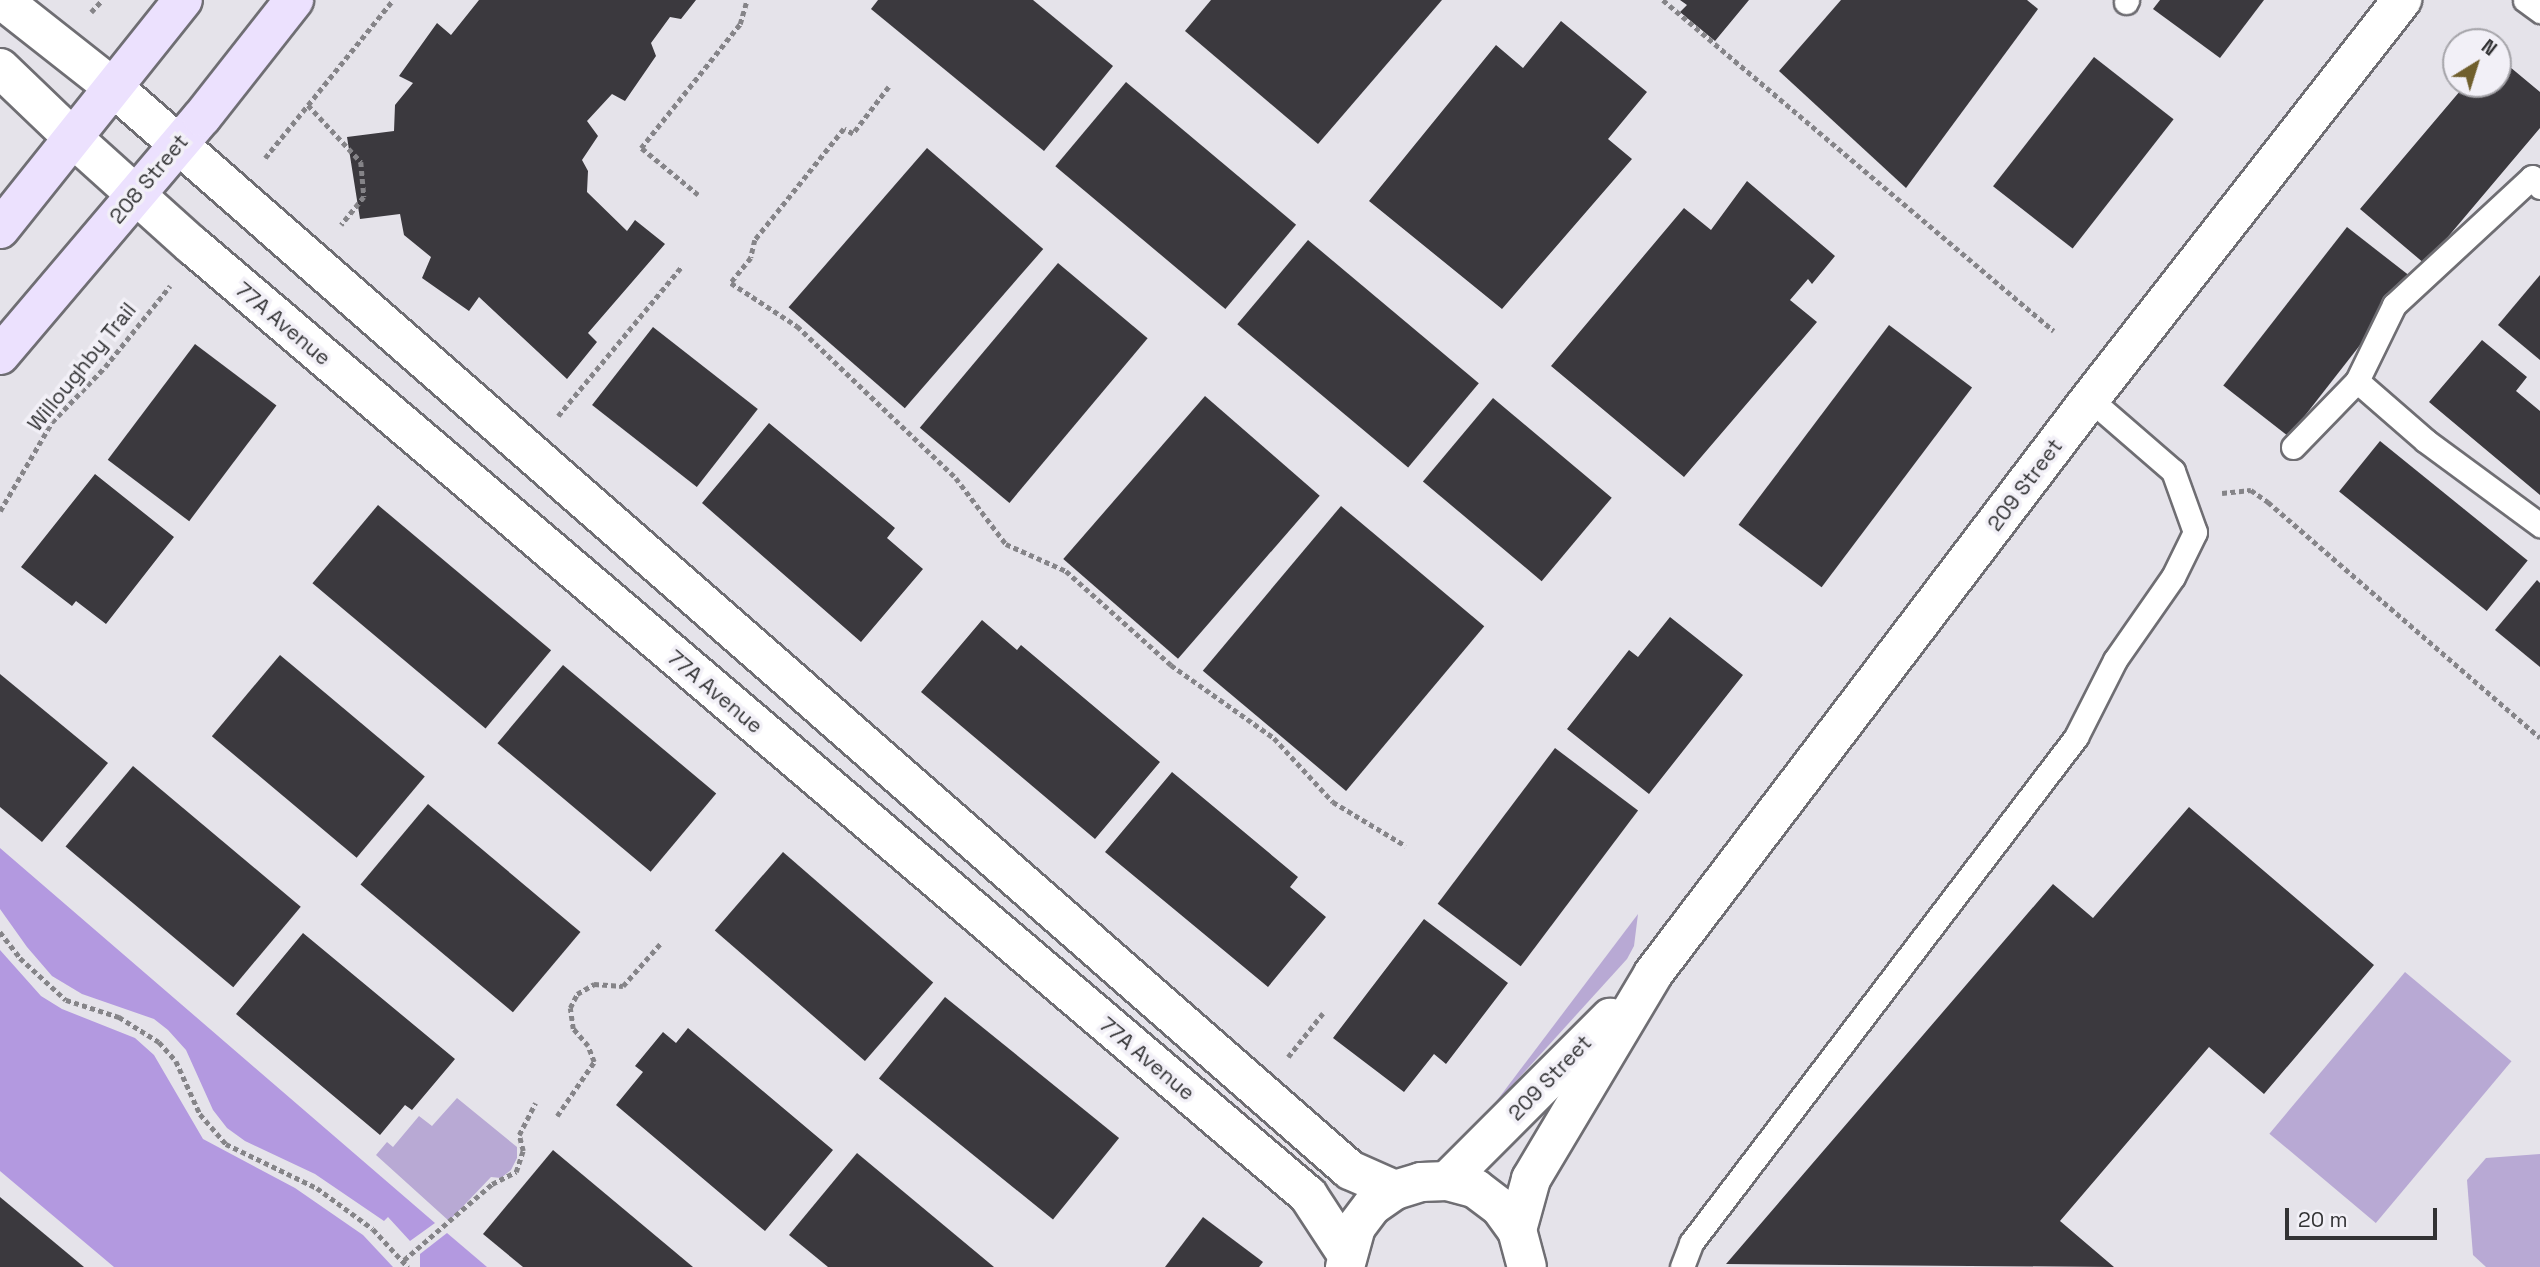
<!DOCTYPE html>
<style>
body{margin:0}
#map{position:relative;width:2540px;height:1267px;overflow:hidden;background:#e5e3ea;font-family:"Space Grotesk",sans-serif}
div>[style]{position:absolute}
.green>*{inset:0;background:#b8a9d4;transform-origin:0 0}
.forest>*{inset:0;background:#b399e0}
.building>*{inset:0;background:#3b393e;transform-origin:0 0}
.path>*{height:4.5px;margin-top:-2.25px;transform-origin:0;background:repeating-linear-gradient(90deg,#858488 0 5px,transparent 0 8.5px)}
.roads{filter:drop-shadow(2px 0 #6f6e73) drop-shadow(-2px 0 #6f6e73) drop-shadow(0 2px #6f6e73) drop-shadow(0 -2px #6f6e73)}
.service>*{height:23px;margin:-11.5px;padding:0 11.5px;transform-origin:11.5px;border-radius:11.5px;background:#fff}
.minor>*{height:38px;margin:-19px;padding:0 19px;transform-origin:19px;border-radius:19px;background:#fff}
.tertiary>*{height:38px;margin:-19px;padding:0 19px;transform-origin:19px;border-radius:19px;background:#fff}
.secondary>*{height:38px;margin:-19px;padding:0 19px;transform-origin:19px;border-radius:19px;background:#ece1fe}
span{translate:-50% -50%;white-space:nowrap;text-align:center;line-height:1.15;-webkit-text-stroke:7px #f2f0f7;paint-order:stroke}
.street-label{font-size:21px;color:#323234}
.north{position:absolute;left:2442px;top:28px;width:70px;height:70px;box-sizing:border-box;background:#f2f0f7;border:2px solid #a5a4a9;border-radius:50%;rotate:38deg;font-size:19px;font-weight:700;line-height:28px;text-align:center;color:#323234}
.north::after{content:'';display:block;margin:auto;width:24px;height:32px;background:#705f2d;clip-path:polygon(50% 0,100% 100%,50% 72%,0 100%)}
.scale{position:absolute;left:2285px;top:1208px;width:152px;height:32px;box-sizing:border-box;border:4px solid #323234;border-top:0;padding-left:9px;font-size:21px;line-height:24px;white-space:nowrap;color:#323234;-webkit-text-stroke:5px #f2f0f7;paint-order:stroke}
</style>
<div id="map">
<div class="green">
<i style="clip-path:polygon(1638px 914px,1634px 946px,1627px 959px,1489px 1111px)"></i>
<i style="left:2405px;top:972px;width:139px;height:211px;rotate:40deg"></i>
<i style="clip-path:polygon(457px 1098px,517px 1147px,517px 1158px,511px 1170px,501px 1178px,491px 1177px,449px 1221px,376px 1155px,387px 1142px,393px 1147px,419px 1116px,432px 1126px)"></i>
<i style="clip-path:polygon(2540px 1154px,2540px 1267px,2486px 1267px,2473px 1255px,2467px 1180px,2486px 1158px)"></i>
</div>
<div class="forest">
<i style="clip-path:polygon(0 848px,435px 1223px,410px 1241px,388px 1217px,384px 1221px,315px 1174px,245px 1141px,227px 1128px,213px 1110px,186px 1050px,168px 1030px,154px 1019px,82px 994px,52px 976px,27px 947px,0 909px)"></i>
<i style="clip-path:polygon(0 950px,41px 996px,62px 1009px,135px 1038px,154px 1055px,203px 1139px,295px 1188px,363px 1235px,393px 1267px,114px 1267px,0 1171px)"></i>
<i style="clip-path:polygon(447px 1233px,487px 1267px,420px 1267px,420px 1254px)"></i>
</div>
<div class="building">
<i style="clip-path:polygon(479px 0,696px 0,681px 19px,670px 17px,651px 43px,656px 56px,625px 101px,612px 94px,587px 121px,598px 136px,582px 160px,588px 171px,587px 192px,627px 231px,635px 220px,665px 244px,588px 333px,597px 342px,567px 379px,479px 297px,469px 311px,422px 278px,431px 257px,404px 235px,400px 214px,360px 219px,347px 137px,394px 131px,395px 105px,413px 83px,399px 76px,437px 23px,451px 35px)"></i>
<i style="clip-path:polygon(878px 0,1033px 0,1113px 66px,1044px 151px,871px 9px)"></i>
<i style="clip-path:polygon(1211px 0,1442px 0,1318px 144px,1185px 31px)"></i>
<i style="clip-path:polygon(1680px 0,1749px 0,1715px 41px,1680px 12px,1687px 5px)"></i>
<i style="clip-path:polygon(1841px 0,2027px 0,2038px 9px,1906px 188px,1779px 71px)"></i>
<i style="clip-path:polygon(2160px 0,2264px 0,2220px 58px,2153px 9px)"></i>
<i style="clip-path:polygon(1561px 21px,1647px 92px,1608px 139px,1632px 159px,1502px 309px,1369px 201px,1496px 45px,1523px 68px)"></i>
<i style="left:2094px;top:57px;width:101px;height:164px;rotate:38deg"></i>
<i style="clip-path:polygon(2498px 57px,2540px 92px,2540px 128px,2425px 264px,2360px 209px,2466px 84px,2498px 84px)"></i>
<i style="left:1126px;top:82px;width:222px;height:110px;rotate:40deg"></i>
<i style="left:927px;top:148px;width:154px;height:211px;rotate:41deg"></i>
<i style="clip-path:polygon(1747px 181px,1835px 256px,1812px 284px,1808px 279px,1790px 300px,1817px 322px,1684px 477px,1551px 366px,1684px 208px,1711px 230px)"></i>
<i style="left:2347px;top:227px;width:83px;height:201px;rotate:38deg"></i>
<i style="left:1308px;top:240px;width:223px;height:110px;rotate:40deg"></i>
<i style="left:1058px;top:263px;width:117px;height:215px;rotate:40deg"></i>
<i style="clip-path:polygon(2540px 275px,2540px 360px,2498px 325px)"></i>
<i style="left:1889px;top:325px;width:104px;height:250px;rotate:37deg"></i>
<i style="left:653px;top:327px;width:133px;height:99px;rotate:38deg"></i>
<i style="clip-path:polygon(2482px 340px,2527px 377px,2516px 391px,2540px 411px,2540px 495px,2429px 402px)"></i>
<i style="left:195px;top:344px;width:102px;height:145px;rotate:37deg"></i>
<i style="left:1205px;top:396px;width:152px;height:216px;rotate:41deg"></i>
<i style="left:1493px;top:398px;width:155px;height:109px;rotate:40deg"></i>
<i style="clip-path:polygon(769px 423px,895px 528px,887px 538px,923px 569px,861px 642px,702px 503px)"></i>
<i style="left:2380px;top:441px;width:190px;height:65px;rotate:39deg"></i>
<i style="clip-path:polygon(95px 474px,174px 537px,106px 624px,76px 601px,72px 606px,21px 567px)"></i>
<i style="left:378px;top:505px;width:226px;height:102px;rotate:40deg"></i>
<i style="left:1341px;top:506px;width:187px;height:215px;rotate:40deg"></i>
<i style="clip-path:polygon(2537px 580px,2540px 583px,2540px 667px,2495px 630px)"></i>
<i style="clip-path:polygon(1670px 617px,1743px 675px,1649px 794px,1567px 729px,1629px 650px,1638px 657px)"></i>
<i style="clip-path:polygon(982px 620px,1017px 650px,1021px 645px,1160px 762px,1095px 839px,921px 692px)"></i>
<i style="left:280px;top:655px;width:189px;height:106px;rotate:40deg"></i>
<i style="left:563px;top:665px;width:200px;height:102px;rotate:40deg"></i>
<i style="clip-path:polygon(0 674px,108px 763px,42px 842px,0 807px)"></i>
<i style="left:1555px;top:748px;width:104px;height:195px;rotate:37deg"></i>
<i style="left:133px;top:766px;width:219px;height:105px;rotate:40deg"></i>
<i style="clip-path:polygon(1172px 772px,1298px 877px,1290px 887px,1326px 917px,1268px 987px,1105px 852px)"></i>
<i style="left:428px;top:804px;width:199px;height:105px;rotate:40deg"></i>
<i style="clip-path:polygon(2189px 807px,2374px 965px,2264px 1094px,2209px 1047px,2060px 1221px,2114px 1267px,1726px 1264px,2053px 884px,2093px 918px)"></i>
<i style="left:783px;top:852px;width:199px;height:104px;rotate:41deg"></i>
<i style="clip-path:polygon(1424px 919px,1508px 983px,1446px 1064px,1434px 1054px,1404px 1092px,1333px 1038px)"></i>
<i style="clip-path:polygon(303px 933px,455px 1059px,412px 1110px,405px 1105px,380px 1135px,236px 1014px)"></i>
<i style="left:945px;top:997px;width:224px;height:105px;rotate:39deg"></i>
<i style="clip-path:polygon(688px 1028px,833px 1150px,765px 1231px,616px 1105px,643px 1072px,635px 1066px,663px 1032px,676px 1043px)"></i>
<i style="clip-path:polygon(553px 1150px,693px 1267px,523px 1267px,483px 1234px)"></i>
<i style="clip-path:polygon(857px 1153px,994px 1267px,828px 1267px,789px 1235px)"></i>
<i style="clip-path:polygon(0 1197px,84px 1267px,0 1267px)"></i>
<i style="clip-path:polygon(1203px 1217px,1263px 1262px,1259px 1267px,1165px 1267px)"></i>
</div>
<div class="path">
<i style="left:1663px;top:0;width:512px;rotate:40.25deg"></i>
<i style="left:91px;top:12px;width:16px;rotate:-47deg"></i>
<i style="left:889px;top:87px;width:59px;rotate:127.5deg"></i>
<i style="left:853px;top:134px;width:10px;rotate:-151deg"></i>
<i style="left:844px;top:129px;width:142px;rotate:128.7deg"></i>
<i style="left:755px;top:240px;width:18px;rotate:103deg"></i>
<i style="left:751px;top:258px;width:32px;rotate:129deg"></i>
<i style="left:731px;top:283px;width:79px;rotate:33.1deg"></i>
<i style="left:797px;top:326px;width:220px;rotate:43.7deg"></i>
<i style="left:956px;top:478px;width:83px;rotate:52.9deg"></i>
<i style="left:1006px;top:544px;width:66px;rotate:24.2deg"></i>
<i style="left:1066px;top:571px;width:141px;rotate:41.8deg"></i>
<i style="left:1171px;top:665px;width:126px;rotate:35.3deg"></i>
<i style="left:1274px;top:738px;width:87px;rotate:47.3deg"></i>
<i style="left:1333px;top:802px;width:85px;rotate:31.1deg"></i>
<i style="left:308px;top:105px;width:78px;rotate:47.1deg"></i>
<i style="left:361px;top:162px;width:35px;rotate:85deg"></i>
<i style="left:364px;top:197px;width:36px;rotate:129deg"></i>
<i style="left:265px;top:158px;width:203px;rotate:-51deg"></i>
<i style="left:698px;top:195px;width:74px;rotate:-140.5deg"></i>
<i style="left:641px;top:148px;width:159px;rotate:-51.4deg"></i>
<i style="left:740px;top:24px;width:25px;rotate:-74deg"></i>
<i style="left:558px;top:416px;width:195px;rotate:-50.4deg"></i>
<i style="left:2222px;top:493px;width:29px;rotate:-6deg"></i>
<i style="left:2251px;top:490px;width:21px;rotate:35deg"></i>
<i style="left:2268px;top:502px;width:360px;rotate:40.9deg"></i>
<i style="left:0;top:511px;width:103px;rotate:-59.7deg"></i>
<i style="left:52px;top:422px;width:76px;rotate:-46.1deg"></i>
<i style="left:105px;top:367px;width:104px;rotate:-51.3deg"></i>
<i style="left:0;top:932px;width:33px;rotate:52deg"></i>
<i style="left:20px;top:958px;width:62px;rotate:42.4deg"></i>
<i style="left:66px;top:1000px;width:56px;rotate:17.8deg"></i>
<i style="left:119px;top:1017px;width:47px;rotate:32deg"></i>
<i style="left:159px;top:1042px;width:25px;rotate:48deg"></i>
<i style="left:176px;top:1061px;width:58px;rotate:65.6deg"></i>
<i style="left:200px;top:1114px;width:40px;rotate:49deg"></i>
<i style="left:226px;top:1144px;width:101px;rotate:25.8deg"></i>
<i style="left:317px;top:1188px;width:69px;rotate:36.2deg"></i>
<i style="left:373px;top:1229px;width:52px;rotate:47.4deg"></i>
<i style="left:1288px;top:1057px;width:56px;rotate:-51.5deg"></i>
<i style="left:557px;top:1116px;width:65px;rotate:-55.6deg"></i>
<i style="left:594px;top:1062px;width:17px;rotate:-111deg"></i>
<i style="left:588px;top:1046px;width:23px;rotate:-131deg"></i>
<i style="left:573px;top:1029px;width:21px;rotate:-98deg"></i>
<i style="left:570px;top:1008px;width:16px;rotate:-63deg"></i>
<i style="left:577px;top:994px;width:20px;rotate:-30deg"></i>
<i style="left:594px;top:984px;width:29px;rotate:4deg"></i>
<i style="left:623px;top:986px;width:56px;rotate:-48.6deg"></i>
<i style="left:404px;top:1260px;width:116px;rotate:-40.8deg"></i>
<i style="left:492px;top:1184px;width:27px;rotate:-27deg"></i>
<i style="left:516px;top:1172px;width:22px;rotate:-72deg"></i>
<i style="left:523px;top:1151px;width:16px;rotate:-104deg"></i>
<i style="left:519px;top:1135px;width:36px;rotate:-63deg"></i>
</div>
<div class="roads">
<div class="service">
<i style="left:2525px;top:0;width:19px;rotate:36deg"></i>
<i style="left:2126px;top:2px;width:2px;rotate:-63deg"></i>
<i style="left:2357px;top:381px;width:85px;rotate:-64deg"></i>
<i style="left:2394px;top:305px;width:188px;rotate:-42.8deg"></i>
<i style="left:2532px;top:177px;width:13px;rotate:51deg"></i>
<i style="left:2293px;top:447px;width:92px;rotate:-45.9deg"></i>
<i style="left:2357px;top:381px;width:91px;rotate:41deg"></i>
<i style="left:2426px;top:441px;width:142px;rotate:36.4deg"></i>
<i style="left:1682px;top:1267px;width:26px;rotate:-69deg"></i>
<i style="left:1691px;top:1243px;width:636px;rotate:-52.73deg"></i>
<i style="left:2076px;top:737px;width:86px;rotate:-63.1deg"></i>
<i style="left:2115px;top:660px;width:101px;rotate:-55.1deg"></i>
<i style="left:2173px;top:577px;width:50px;rotate:-63.9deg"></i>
<i style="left:2195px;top:532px;width:65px;rotate:-109.8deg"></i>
<i style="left:2173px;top:471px;width:110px;rotate:-139.1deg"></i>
</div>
<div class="minor">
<i style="left:2px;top:0;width:142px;rotate:38.2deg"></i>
<i style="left:0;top:68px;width:101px;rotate:43.8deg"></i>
</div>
<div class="tertiary">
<i style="left:114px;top:88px;width:1643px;rotate:41.2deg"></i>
<i style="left:1350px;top:1170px;width:49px;rotate:24deg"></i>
<i style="left:73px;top:138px;width:160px;rotate:42deg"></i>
<i style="left:192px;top:245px;width:1466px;rotate:40.41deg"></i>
<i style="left:1308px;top:1195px;width:69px;rotate:56.8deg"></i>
<i style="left:1447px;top:1181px;width:231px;rotate:-45deg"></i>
<i style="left:1517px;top:1230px;width:53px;rotate:-74.6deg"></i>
<i style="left:1531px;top:1179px;width:239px;rotate:-59.2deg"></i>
<i style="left:1653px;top:974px;width:722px;rotate:-52.77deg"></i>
<i style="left:2090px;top:399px;width:507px;rotate:-51.98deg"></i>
<i style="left:1345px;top:1267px;width:41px;rotate:-74.6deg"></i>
<i style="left:1356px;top:1227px;width:26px;rotate:-53deg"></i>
<i style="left:1372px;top:1206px;width:28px;rotate:-35deg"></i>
<i style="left:1395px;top:1190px;width:27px;rotate:-17deg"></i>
<i style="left:1421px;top:1182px;width:26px;rotate:-2deg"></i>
<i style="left:1447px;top:1181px;width:30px;rotate:15deg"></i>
<i style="left:1476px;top:1189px;width:30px;rotate:37deg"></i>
<i style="left:1500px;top:1207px;width:29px;rotate:54deg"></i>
<i style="left:1517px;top:1230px;width:38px;rotate:75deg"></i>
</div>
<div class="secondary">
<i style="left:0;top:229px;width:293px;rotate:-51.4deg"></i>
<i style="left:0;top:355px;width:312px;rotate:-49.7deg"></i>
<i style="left:202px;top:117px;width:149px;rotate:-51.8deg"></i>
</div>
</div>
<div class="street-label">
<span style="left:149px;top:179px;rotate:-50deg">208 Street</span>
<span style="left:283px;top:324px;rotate:40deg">77A Avenue</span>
<span style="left:82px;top:367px;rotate:-51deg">Willoughby Trail</span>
<span style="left:2025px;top:485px;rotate:-53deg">209 Street</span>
<span style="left:715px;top:692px;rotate:40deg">77A Avenue</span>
<span style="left:1147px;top:1059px;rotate:40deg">77A Avenue</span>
<span style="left:1550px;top:1078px;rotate:-46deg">209 Street</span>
</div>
<div class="north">N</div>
<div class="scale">20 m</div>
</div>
